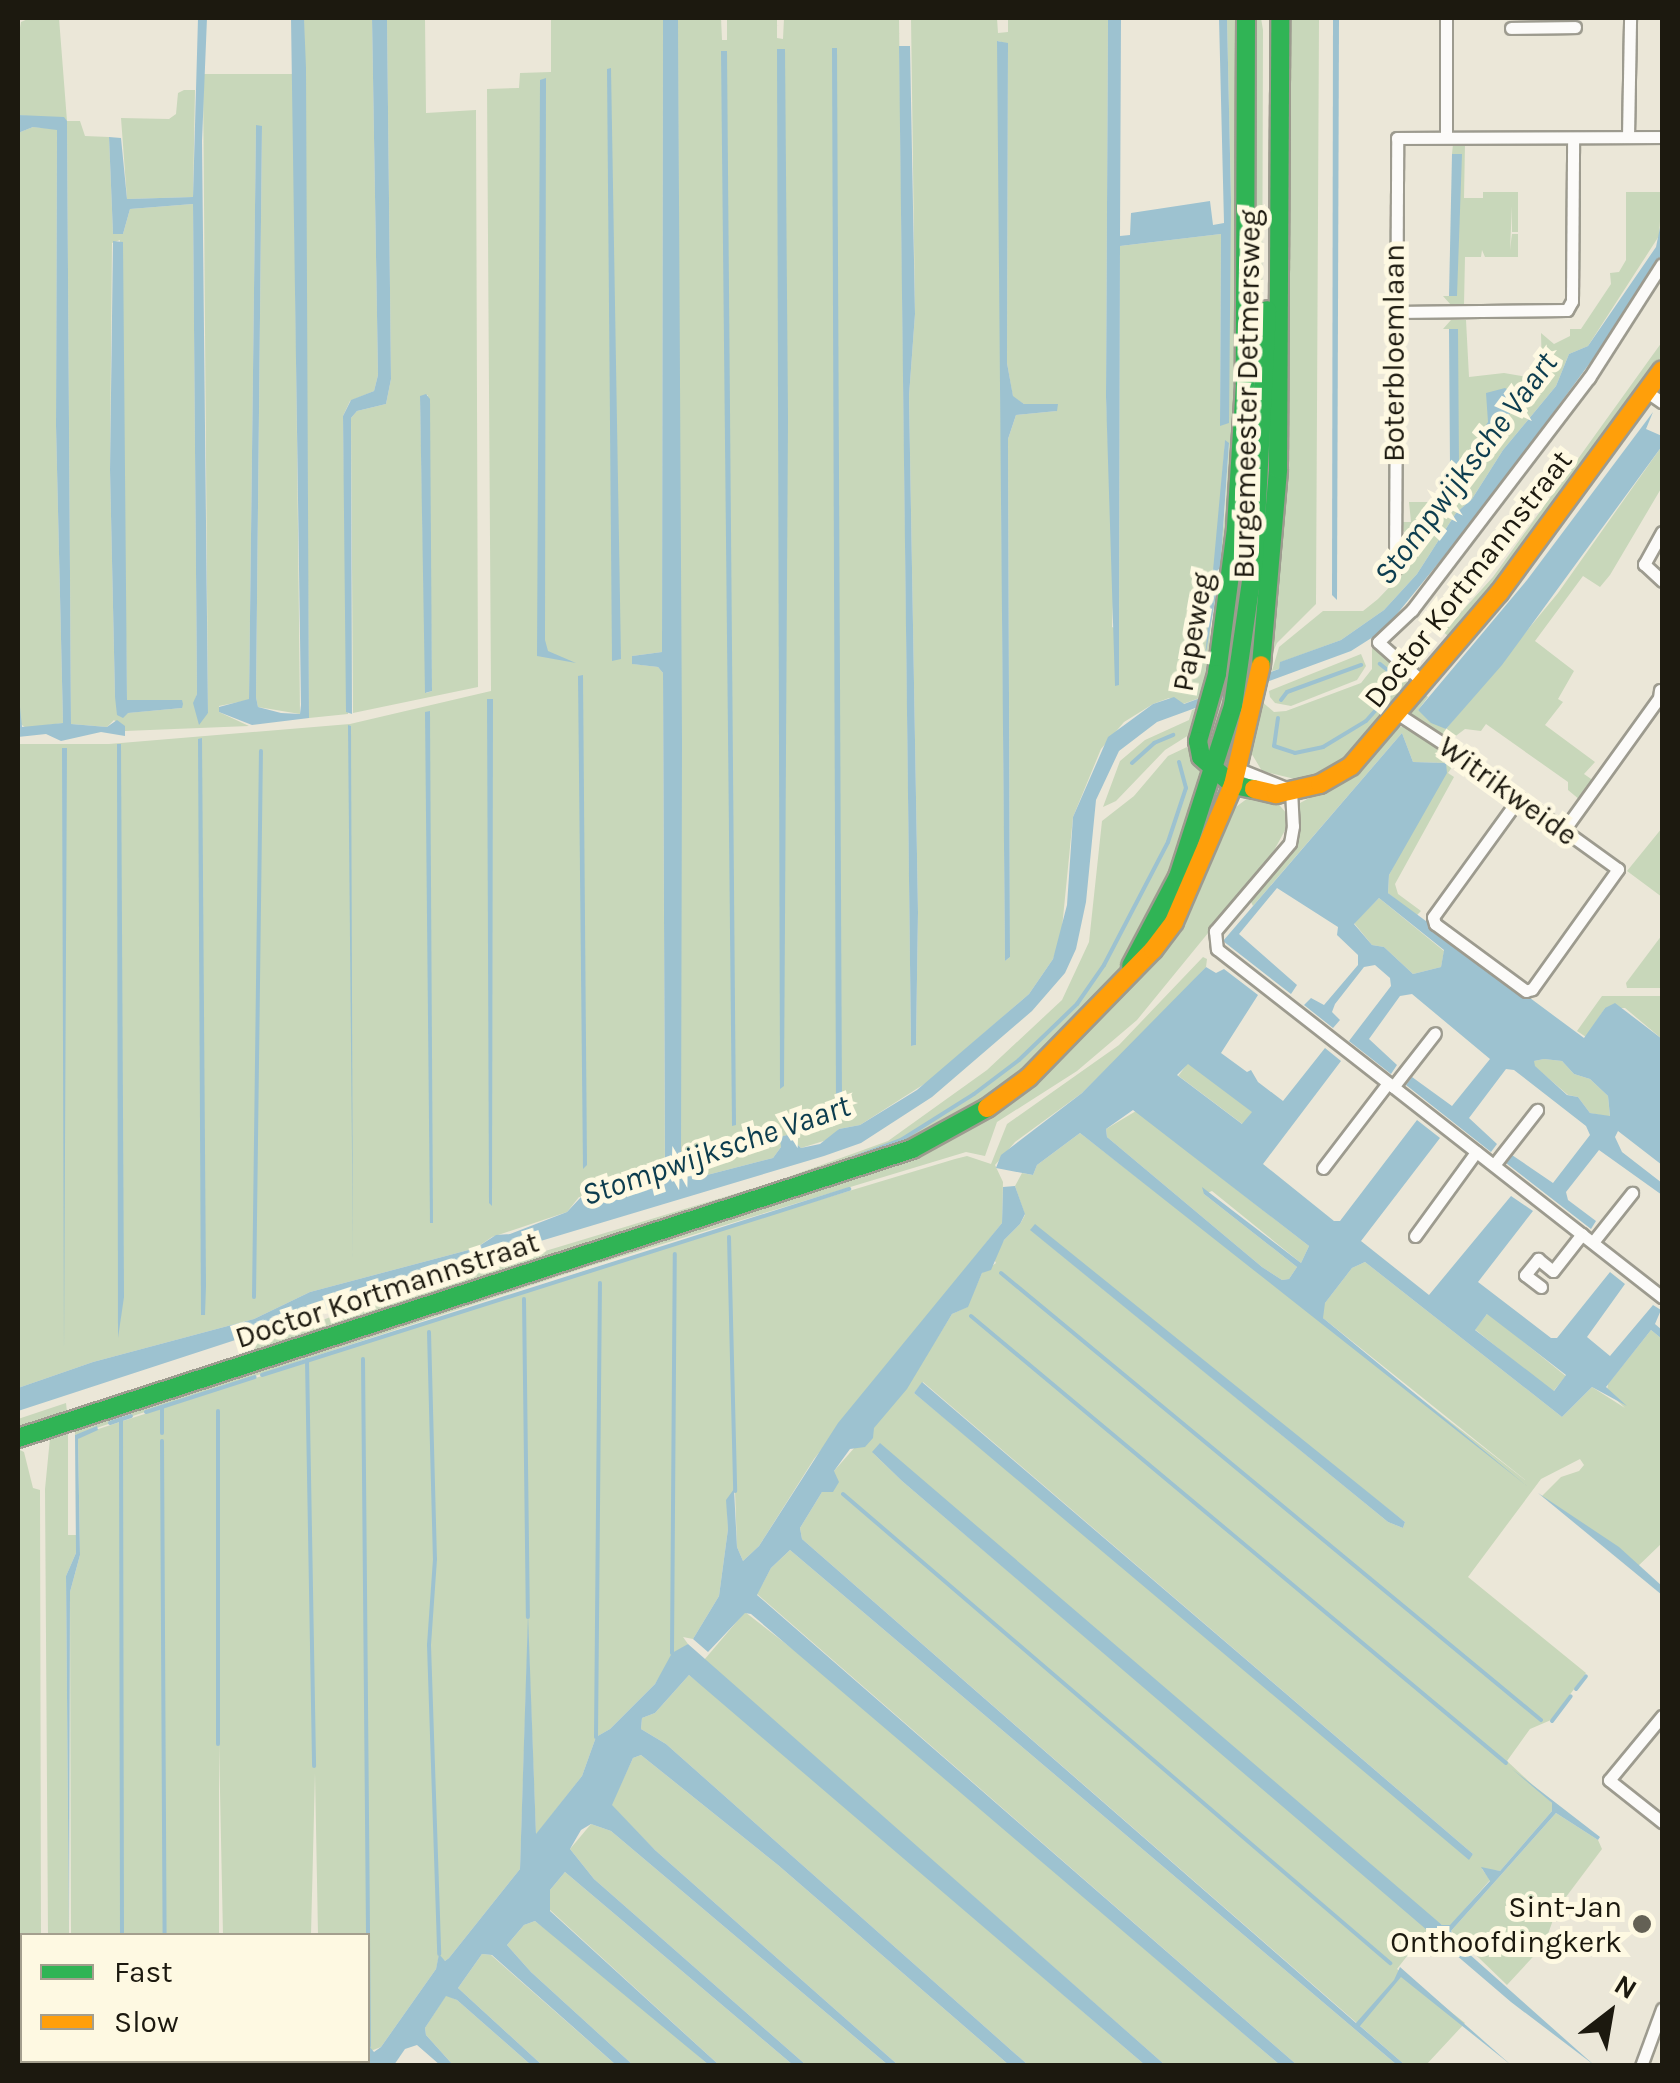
<!DOCTYPE html>
<style>
body{margin:0}
#map{position:relative;width:1680px;height:2083px;overflow:hidden;background:#ebe7d8;font-family:Karla,sans-serif}
div>[style]{position:absolute}
.green>*{inset:0;background:#c8d7ba;transform-origin:0 0}
.water>*{inset:0;background:#9dc2d0}
.stream>*{height:4px;margin:-2px;padding:0 2px;transform-origin:2px;border-radius:2px;background:#9dc2d0}
.roads{filter:drop-shadow(2px 0 #9d9b8f) drop-shadow(-2px 0 #9d9b8f) drop-shadow(0 2px #9d9b8f) drop-shadow(0 -2px #9d9b8f)}
.street>*{height:11px;margin:-5.5px;padding:0 5.5px;transform-origin:5.5px;border-radius:5.5px;background:#fcfbf9}
.fast>*{height:18px;margin:-9px;padding:0 9px;transform-origin:9px;border-radius:9px;background:#30b455}
.slow>*{height:18px;margin:-9px;padding:0 9px;transform-origin:9px;border-radius:9px;background:#ff9f0a}
.dots>*{width:28px;height:28px;translate:-50% -50%;box-sizing:border-box;border:5px solid #fef9e2;border-radius:50%}
span{translate:-50% -50%;white-space:nowrap;text-align:center;line-height:1.15;-webkit-text-stroke:10px #fef9e2;paint-order:stroke}
.street-label{font-size:30px;color:#1c190f}
.poi-label{font-size:30px;color:#1c190f}
.right{translate:-100% -50%;text-align:right}
.water-label{font-size:32px;color:#0d3d4f;font-style:italic}
.frame{position:absolute;inset:0;border:20px solid #1c190f;pointer-events:none}
.legend{position:absolute;left:20px;top:1933px;width:350px;height:130px;box-sizing:border-box;background:#fef9e2;border:2px solid #a49f8e;margin:0;padding:12px 18px;list-style:none;font-size:30px;color:#1c190f}
.legend li{display:flex;align-items:center;gap:20px;height:50px}
.legend b{width:50px;border:2px solid #a49f8e}
.north{position:absolute;left:1560px;top:1963px;width:100px;height:100px;-webkit-text-stroke:8px #fef9e2;paint-order:stroke;rotate:31deg;font-size:28px;font-weight:700;line-height:40px;text-align:center;color:#1c190f}
.north::after{content:'';display:block;margin:auto;width:35px;height:45px;background:#1c190f;clip-path:polygon(50% 0,100% 100%,50% 72%,0 100%)}
</style>
<div id="map">
<div class="green">
<i style="clip-path:polygon(evenodd,30px 18px,59px 18px,67px 121px,80px 121px,85px 136px,109px 137px,113px 234px,123px 234px,130px 209px,193px 204px,197px 694px,194px 703px,199px 716px,208px 713px,203px 74px,293px 74px,300px 714px,258px 707px,256px 697px,262px 126px,256px 126px,249px 700px,219px 706px,219px 712px,249px 726px,125px 731px,114px 720px,107px 727px,71px 724px,67px 121px,18px 115px,18px 39px,21px 22px,30px 18px,120px 240px,127px 700px,182px 708px,127px 713px,115px 697px,110px 470px,112px 243px,120px 240px)"></i>
<i style="clip-path:polygon(304px 18px,372px 18px,378px 375px,374px 391px,350px 401px,343px 416px,348px 714px,309px 718px)"></i>
<i style="clip-path:polygon(evenodd,387px 18px,425px 18px,426px 113px,476px 110px,478px 687px,353px 713px,351px 418px,357px 411px,386px 404px,391px 379px,387px 18px,428px 395px,432px 691px,426px 693px,420px 397px,428px 395px)"></i>
<i style="clip-path:polygon(551px 18px,663px 18px,662px 652px,632px 656px,633px 664px,658px 667px,663px 673px,665px 1182px,652px 1190px,619px 1192px,601px 1204px,590px 1197px,579px 1197px,567px 1212px,492px 1237px,476px 1248px,310px 1292px,254px 1319px,93px 1362px,18px 1388px,18px 744px,109px 744px,350px 724px,491px 691px,487px 89px,519px 88px,520px 73px,551px 72px)"></i>
<i style="clip-path:polygon(evenodd,678px 18px,721px 18px,722px 40px,727px 40px,727px 18px,777px 18px,777px 38px,783px 39px,784px 18px,899px 18px,911px 1046px,916px 1045px,918px 912px,909px 396px,915px 314px,911px 18px,997px 18px,998px 33px,1008px 32px,1008px 18px,1108px 18px,1106px 397px,1114px 576px,1112px 627px,1119px 630px,1120px 246px,1221px 234px,1220px 426px,1231px 200px,1227px 18px,1240px 18px,1238px 379px,1231px 515px,1205px 696px,1183px 704px,1169px 698px,1153px 704px,1124px 722px,1101px 749px,1073px 817px,1061px 938px,1053px 959px,1029px 994px,929px 1081px,860px 1125px,839px 1129px,830px 1139px,801px 1148px,787px 1135px,781px 1137px,781px 1147px,773px 1158px,707px 1175px,686px 1171px,681px 1158px,678px 18px,998px 41px,1008px 44px,1007px 363px,1013px 397px,1024px 404px,1057px 404px,1057px 411px,1016px 415px,1008px 439px,1010px 957px,1005px 961px,998px 41px,678px 18px,1225px 441px,1229px 444px,1225px 513px,1209px 649px,1225px 441px)"></i>
<i style="clip-path:polygon(1253px 18px,1261px 18px,1263px 30px,1262px 370px,1250px 548px,1229px 685px,1215px 750px,1209px 752px,1204px 737px,1236px 596px)"></i>
<i style="clip-path:polygon(1287px 18px,1319px 18px,1316px 604px,1277px 643px,1265px 669px,1282px 555px,1287px 450px)"></i>
<i style="clip-path:polygon(184px 90px,195px 90px,193px 197px,127px 199px,121px 118px,169px 119px,176px 114px,178px 93px)"></i>
<i style="clip-path:polygon(33px 127px,57px 129px,56px 426px,63px 723px,26px 728px,18px 722px,18px 133px)"></i>
<i style="clip-path:polygon(1453px 144px,1465px 144px,1464px 198px,1483px 198px,1483px 192px,1518px 192px,1518px 232px,1512px 232px,1512px 206px,1510px 250px,1512px 234px,1518px 234px,1518px 257px,1485px 257px,1482px 250px,1481px 257px,1465px 257px,1464px 305px,1451px 305px,1443px 296px,1456px 296px,1461px 154px,1452px 154px)"></i>
<i style="clip-path:polygon(1626px 192px,1662px 192px,1659px 236px,1588px 346px,1569px 354px,1556px 386px,1503px 450px,1472px 499px,1456px 513px,1417px 574px,1384px 610px,1341px 640px,1281px 662px,1279px 669px,1272px 671px,1279px 647px,1323px 611px,1363px 611px,1378px 599px,1399px 577px,1396px 573px,1401px 547px,1415px 543px,1415px 538px,1398px 528px,1398px 522px,1411px 522px,1409px 502px,1443px 502px,1454px 482px,1458px 466px,1457px 329px,1443px 329px,1451px 320px,1466px 320px,1469px 377px,1504px 373px,1534px 378px,1542px 374px,1541px 333px,1554px 344px,1570px 336px,1570px 329px,1581px 329px,1611px 284px,1610px 273px,1619px 272px,1626px 260px)"></i>
<i style="clip-path:polygon(1662px 342px,1662px 356px,1645px 381px,1451px 638px,1443px 632px,1493px 577px)"></i>
<i style="clip-path:polygon(1662px 446px,1662px 487px,1610px 575px,1600px 587px,1583px 576px,1535px 641px,1574px 671px,1558px 699px,1563px 702px,1545px 725px,1595px 762px,1584px 774px,1594px 781px,1580px 800px,1568px 790px,1568px 782px,1486px 724px,1481px 731px,1465px 729px,1449px 741px,1413px 717px,1411px 711px,1425px 694px,1428px 697px,1418px 710px,1446px 729px,1558px 593px)"></i>
<i style="clip-path:polygon(1377px 646px,1412px 688px,1345px 763px,1299px 780px,1262px 771px,1250px 751px,1261px 701px,1274px 712px,1286px 711px,1361px 683px,1372px 669px,1372px 649px)"></i>
<i style="clip-path:polygon(1361px 654px,1366px 666px,1357px 680px,1291px 706px,1275px 703px,1270px 697px,1269px 691px)"></i>
<i style="clip-path:polygon(1203px 706px,1192px 733px,1165px 750px,1116px 801px,1103px 807px,1120px 761px,1145px 740px,1189px 720px,1192px 710px)"></i>
<i style="clip-path:polygon(1404px 726px,1457px 760px,1448px 773px,1454px 777px,1395px 884px,1398px 894px,1421px 911px,1416px 916px,1388px 893px,1389px 875px,1446px 763px,1413px 762px,1402px 733px,1253px 906px,1249px 898px,1297px 842px,1300px 803px,1352px 775px,1393px 729px)"></i>
<i style="clip-path:polygon(1187px 747px,1204px 771px,1182px 851px,1135px 945px,1109px 984px,1043px 1055px,989px 1098px,908px 1143px,18px 1431px,18px 1419px,66px 1403px,67px 1412px,252px 1354px,258px 1342px,360px 1307px,777px 1181px,888px 1141px,987px 1070px,1062px 1000px,1089px 942px,1102px 821px,1134px 796px,1168px 756px)"></i>
<i style="clip-path:polygon(1248px 798px,1275px 800px,1287px 814px,1289px 823px,1271px 856px,1137px 1020px,1077px 1071px,997px 1122px,985px 1156px,966px 1152px,590px 1266px,75px 1435px,75px 1428px,516px 1281px,876px 1172px,943px 1143px,1047px 1072px,1115px 1004px,1154px 957px,1229px 812px)"></i>
<i style="clip-path:polygon(1662px 828px,1661px 879px,1662px 897px,1627px 871px)"></i>
<i style="clip-path:polygon(1379px 898px,1444px 951px,1441px 967px,1413px 974px,1384px 947px,1372px 945px,1354px 923px)"></i>
<i style="clip-path:polygon(1662px 935px,1662px 988px,1627px 988px,1626px 983px)"></i>
<i style="clip-path:polygon(1203px 957px,1207px 959px,1206px 967px,1163px 1013px,1082px 1093px,1015px 1142px,995px 1165px,1003px 1182px,1002px 1223px,814px 1459px,759px 1546px,743px 1561px,737px 1547px,735px 1491px,727px 1500px,728px 1529px,719px 1596px,693px 1639px,683px 1637px,688px 1644px,671px 1659px,655px 1684px,610px 1729px,596px 1737px,582px 1776px,536px 1835px,528px 1631px,520px 1869px,449px 1958px,445px 1961px,439px 1956px,436px 1969px,381px 2047px,368px 2052px,368px 1936px,318px 1935px,315px 1773px,311px 1935px,223px 1935px,219px 1744px,219px 1935px,71px 1936px,70px 1592px,80px 1555px,78px 1439px,83px 1434px,591px 1269px,955px 1159px,967px 1156px,991px 1164px,1007px 1124px,1119px 1045px)"></i>
<i style="clip-path:polygon(1602px 996px,1662px 996px,1662px 1039px,1625px 1008px,1605px 1008px,1586px 1037px,1577px 1031px)"></i>
<i style="clip-path:polygon(1544px 1059px,1562px 1061px,1574px 1074px,1590px 1079px,1608px 1096px,1610px 1117px,1590px 1113px,1578px 1097px,1568px 1095px,1534px 1066px,1534px 1061px)"></i>
<i style="left:1188px;top:1063px;width:81px;height:16px;rotate:37deg"></i>
<i style="clip-path:polygon(1136px 1111px,1309px 1246px,1301px 1263px,1212px 1191px,1204px 1194px,1297px 1267px,1289px 1279px,1282px 1280px,1262px 1267px,1107px 1137px,1106px 1129px)"></i>
<i style="clip-path:polygon(evenodd,1080px 1133px,1529px 1483px,1323px 1318px,1321px 1308px,1352px 1268px,1365px 1262px,1562px 1417px,1592px 1387px,1625px 1408px,1607px 1391px,1608px 1384px,1651px 1330px,1662px 1339px,1662px 1543px,1635px 1569px,1542px 1496px,1561px 1477px,1579px 1471px,1584px 1465px,1580px 1459px,1541px 1479px,1468px 1577px,1586px 1673px,1551px 1720px,1530px 1729px,1507px 1761px,1552px 1803px,1552px 1811px,1500px 1871px,1482px 1869px,1490px 1880px,1450px 1926px,1442px 1925px,1425px 1913px,872px 1452px,902px 1481px,1428px 1929px,1397px 1969px,1465px 2023px,1426px 2065px,1405px 2065px,802px 1539px,800px 1528px,822px 1492px,833px 1492px,834px 1471px,905px 1390px,952px 1314px,967px 1307px,982px 1273px,996px 1263px,993px 1257px,1004px 1240px,1020px 1224px,1025px 1215px,1015px 1186px,1022px 1173px,1033px 1175px,1037px 1165px,1080px 1133px,1031px 1230px,1405px 1522px,1403px 1528px,1388px 1522px,1031px 1230px,1080px 1133px,923px 1382px,1473px 1854px,1473px 1855px,914px 1393px,923px 1382px)"></i>
<i style="left:1488px;top:1313px;width:100px;height:21px;rotate:39deg"></i>
<i style="clip-path:polygon(68px 1430px,68px 1535px,77px 1535px,76px 1553px,66px 1576px,69px 1935px,48px 1935px,45px 1489px,50px 1438px)"></i>
<i style="clip-path:polygon(18px 1449px,24px 1452px,33px 1488px,40px 1490px,41px 1935px,22px 1936px,22px 2060px,42px 2061px,42px 2066px,18px 2065px)"></i>
<i style="clip-path:polygon(790px 1550px,1397px 2065px,1297px 2065px,757px 1594px,771px 1568px)"></i>
<i style="clip-path:polygon(745px 1612px,821px 1671px,1280px 2065px,1165px 2065px,704px 1660px)"></i>
<i style="clip-path:polygon(689px 1675px,722px 1701px,1145px 2065px,1028px 2065px,666px 1744px,641px 1729px,642px 1718px,655px 1713px)"></i>
<i style="clip-path:polygon(641px 1755px,778px 1865px,1009px 2065px,898px 2065px,655px 1850px,611px 1805px,633px 1758px)"></i>
<i style="clip-path:polygon(1556px 1813px,1598px 1840px,1602px 1849px,1557px 1909px,1544px 1945px,1507px 1985px,1451px 1931px)"></i>
<i style="clip-path:polygon(591px 1824px,611px 1831px,888px 2065px,806px 2065px,594px 1879px,570px 1849px)"></i>
<i style="clip-path:polygon(565px 1872px,793px 2065px,719px 2065px,550px 1910px,550px 1890px)"></i>
<i style="clip-path:polygon(535px 1921px,605px 1975px,709px 2065px,633px 2065px,531px 1972px,507px 1945px,524px 1925px)"></i>
<i style="clip-path:polygon(482px 1954px,491px 1955px,616px 2065px,542px 2065px,458px 1988px)"></i>
<i style="clip-path:polygon(446px 1995px,457px 2000px,531px 2065px,453px 2065px,426px 2035px,425px 2028px)"></i>
</div>
<div class="water">
<i style="clip-path:polygon(198px 18px,207px 18px,202px 141px,208px 713px,199px 725px,193px 703px,197px 694px,193px 204px,130px 209px,123px 234px,113px 234px,109px 137px,121px 138px,127px 199px,193px 197px)"></i>
<i style="clip-path:polygon(291px 18px,304px 18px,306px 68px,309px 718px,252px 725px,219px 712px,219px 707px,249px 699px,256px 125px,262px 126px,256px 697px,258px 707px,281px 713px,300px 714px,301px 705px)"></i>
<i style="clip-path:polygon(372px 18px,387px 18px,391px 379px,386px 404px,357px 411px,351px 418px,352px 714px,346px 712px,343px 416px,351px 400px,374px 391px,378px 375px)"></i>
<i style="clip-path:polygon(663px 18px,678px 18px,682px 743px,681px 1158px,665px 1159px,663px 673px,658px 667px,632px 664px,632px 656px,662px 652px)"></i>
<i style="clip-path:polygon(1108px 18px,1121px 18px,1120px 236px,1130px 235px,1131px 213px,1210px 201px,1213px 225px,1224px 223px,1219px 18px,1227px 18px,1231px 200px,1229px 423px,1220px 426px,1221px 234px,1120px 246px,1119px 632px,1119px 685px,1115px 686px,1106px 397px)"></i>
<i style="clip-path:polygon(1333px 18px,1339px 18px,1337px 600px,1332px 595px)"></i>
<i style="clip-path:polygon(997px 41px,1008px 43px,1007px 363px,1013px 396px,1024px 404px,1058px 404px,1057px 411px,1016px 415px,1008px 439px,1010px 957px,1005px 961px)"></i>
<i style="clip-path:polygon(899px 46px,910px 46px,915px 314px,909px 396px,918px 912px,916px 1045px,911px 1046px)"></i>
<i style="clip-path:polygon(832px 48px,837px 48px,842px 1103px,836px 1107px)"></i>
<i style="clip-path:polygon(777px 49px,785px 49px,788px 418px,784px 1086px,780px 1089px)"></i>
<i style="clip-path:polygon(721px 51px,727px 51px,736px 1125px,732px 1126px)"></i>
<i style="clip-path:polygon(611px 68px,621px 659px,612px 661px,607px 69px)"></i>
<i style="clip-path:polygon(546px 78px,545px 640px,548px 651px,576px 663px,537px 656px,540px 80px)"></i>
<i style="clip-path:polygon(18px 115px,64px 117px,67px 121px,71px 724px,107px 727px,117px 720px,125px 726px,125px 736px,101px 732px,61px 741px,46px 734px,18px 737px,18px 687px,22px 727px,63px 723px,56px 426px,57px 130px,33px 127px,18px 133px)"></i>
<i style="clip-path:polygon(1452px 154px,1462px 154px,1457px 296px,1449px 296px)"></i>
<i style="clip-path:polygon(1662px 218px,1662px 254px,1609px 337px,1484px 507px,1384px 630px,1351px 651px,1157px 722px,1119px 751px,1096px 800px,1086px 902px,1076px 949px,1065px 973px,1032px 1011px,932px 1097px,861px 1143px,824px 1156px,504px 1252px,18px 1411px,18px 1388px,93px 1362px,254px 1319px,310px 1292px,476px 1248px,496px 1235px,510px 1234px,567px 1212px,583px 1195px,601px 1204px,619px 1192px,659px 1188px,667px 1178px,707px 1175px,773px 1158px,781px 1147px,780px 1137px,787px 1135px,801px 1148px,820px 1144px,839px 1129px,860px 1125px,917px 1090px,1029px 994px,1053px 959px,1067px 905px,1073px 817px,1108px 737px,1153px 704px,1174px 697px,1184px 704px,1279px 669px,1280px 662px,1341px 640px,1384px 610px,1417px 574px,1456px 513px,1472px 499px,1503px 450px,1556px 386px,1569px 354px,1588px 346px,1656px 247px)"></i>
<i style="clip-path:polygon(113px 241px,123px 242px,127px 700px,182px 700px,183px 704px,182px 708px,128px 713px,123px 718px,117px 715px,115px 697px,110px 470px)"></i>
<i style="clip-path:polygon(1449px 329px,1458px 329px,1459px 466px,1488px 422px,1486px 393px,1505px 388px,1517px 395px,1514px 409px,1460px 468px,1450px 467px)"></i>
<i style="clip-path:polygon(426px 394px,430px 399px,432px 691px,425px 693px,420px 396px)"></i>
<i style="clip-path:polygon(1653px 412px,1646px 429px,1662px 436px,1662px 446px,1502px 665px,1446px 729px,1431px 723px,1418px 710px,1527px 580px)"></i>
<i style="clip-path:polygon(1225px 440px,1229px 443px,1220px 572px,1205px 658px)"></i>
<i style="clip-path:polygon(583px 675px,587px 1165px,583px 1169px,578px 676px)"></i>
<i style="clip-path:polygon(487px 699px,493px 699px,492px 1206px,489px 1203px)"></i>
<i style="clip-path:polygon(430px 711px,433px 1223px,430px 1223px,425px 712px)"></i>
<i style="clip-path:polygon(348px 725px,351px 726px,353px 1259px)"></i>
<i style="clip-path:polygon(evenodd,1402px 733px,1413px 762px,1446px 763px,1447px 773px,1389px 875px,1388px 893px,1584px 1038px,1605px 1008px,1615px 1003px,1662px 1039px,1662px 1165px,1618px 1131px,1615px 1137px,1622px 1152px,1662px 1183px,1662px 1195px,1599px 1150px,1566px 1192px,1568px 1200px,1596px 1221px,1591px 1229px,1506px 1163px,1512px 1155px,1553px 1183px,1590px 1135px,1586px 1126px,1514px 1070px,1506px 1069px,1469px 1118px,1497px 1144px,1491px 1152px,1406px 1085px,1412px 1077px,1452px 1106px,1490px 1059px,1412px 994px,1400px 996px,1369px 1039px,1397px 1065px,1391px 1074px,1349px 1041px,1391px 986px,1390px 978px,1375px 965px,1364px 967px,1335px 1004px,1332px 1012px,1340px 1020px,1333px 1028px,1304px 1005px,1311px 998px,1324px 1005px,1358px 965px,1358px 955px,1337px 935px,1338px 927px,1277px 888px,1239px 934px,1297px 985px,1291px 994px,1223px 941px,1402px 733px,1379px 898px,1444px 950px,1441px 967px,1413px 974px,1384px 947px,1372px 945px,1354px 924px,1379px 898px,1402px 733px,1544px 1059px,1562px 1061px,1574px 1074px,1590px 1079px,1608px 1096px,1610px 1116px,1590px 1113px,1578px 1097px,1567px 1095px,1535px 1066px,1534px 1061px,1544px 1059px)"></i>
<i style="clip-path:polygon(202px 738px,206px 1286px,205px 1315px,201px 1315px,198px 739px)"></i>
<i style="clip-path:polygon(117px 744px,121px 744px,124px 1297px,118px 1338px)"></i>
<i style="clip-path:polygon(62px 748px,67px 748px,64px 1354px,64px 1353px)"></i>
<i style="clip-path:polygon(evenodd,1206px 967px,1216px 973px,1224px 969px,1258px 995px,1221px 1053px,1247px 1072px,1251px 1070px,1258px 1082px,1283px 1101px,1325px 1048px,1341px 1061px,1263px 1164px,1334px 1221px,1340px 1221px,1417px 1120px,1440px 1138px,1361px 1241px,1429px 1295px,1511px 1196px,1533px 1211px,1478px 1282px,1551px 1338px,1557px 1338px,1610px 1272px,1625px 1284px,1587px 1337px,1610px 1356px,1653px 1305px,1661px 1310px,1655px 1324px,1662px 1330px,1662px 1339px,1651px 1330px,1606px 1387px,1627px 1406px,1592px 1387px,1562px 1417px,1365px 1262px,1352px 1268px,1325px 1303px,1323px 1318px,1527px 1486px,1080px 1133px,1037px 1165px,1033px 1175px,996px 1168px,1001px 1155px,1082px 1093px,1206px 967px,1188px 1064px,1252px 1112px,1242px 1124px,1177px 1075px,1188px 1064px,1206px 967px,1133px 1110px,1309px 1246px,1301px 1263px,1202px 1187px,1204px 1194px,1297px 1267px,1289px 1279px,1282px 1280px,1262px 1267px,1107px 1137px,1106px 1129px,1133px 1110px,1206px 967px,1487px 1314px,1566px 1375px,1554px 1391px,1475px 1330px,1487px 1314px)"></i>
<i style="clip-path:polygon(1015px 1186px,1025px 1214px,1020px 1224px,1004px 1240px,991px 1270px,982px 1273px,968px 1307px,952px 1314px,907px 1389px,874px 1428px,873px 1438px,865px 1447px,850px 1449px,834px 1471px,839px 1482px,833px 1492px,822px 1492px,800px 1528px,802px 1539px,1356px 2023px,1394px 1980px,1400px 1967px,1511px 2065px,1401px 1977px,1360px 2026px,1405px 2065px,1397px 2065px,790px 1550px,771px 1568px,757px 1595px,1297px 2065px,1280px 2065px,751px 1614px,745px 1613px,708px 1652px,693px 1639px,719px 1596px,728px 1529px,726px 1500px,734px 1489px,737px 1547px,743px 1561px,759px 1546px,838px 1423px,1002px 1223px,1003px 1187px)"></i>
<i style="clip-path:polygon(1035px 1224px,1405px 1522px,1403px 1528px,1388px 1522px,1030px 1230px)"></i>
<i style="clip-path:polygon(922px 1382px,1473px 1854px,1469px 1860px,914px 1393px)"></i>
<i style="clip-path:polygon(97px 1426px,98px 1430px,78px 1439px,80px 1555px,70px 1592px,69px 1935px,66px 1576px,76px 1553px,75px 1435px)"></i>
<i style="clip-path:polygon(880px 1443px,1442px 1925px,1450px 1925px,1490px 1881px,1481px 1867px,1500px 1871px,1552px 1811px,1552px 1803px,1512px 1769px,1600px 1837px,1598px 1840px,1556px 1813px,1451px 1931px,1468px 1953px,1594px 2065px,1511px 2002px,902px 1481px,872px 1452px)"></i>
<i style="clip-path:polygon(1538px 1493px,1619px 1547px,1662px 1586px,1662px 1595px)"></i>
<i style="clip-path:polygon(528px 1614px,536px 1834px,582px 1776px,596px 1737px,610px 1729px,655px 1684px,672px 1653px,688px 1644px,1165px 2065px,1145px 2065px,689px 1675px,655px 1713px,642px 1718px,641px 1729px,666px 1744px,1028px 2065px,1009px 2065px,778px 1865px,641px 1755px,633px 1758px,612px 1805px,655px 1850px,898px 2065px,888px 2065px,611px 1831px,591px 1824px,581px 1830px,570px 1849px,594px 1879px,806px 2065px,793px 2065px,565px 1872px,550px 1890px,550px 1911px,719px 2065px,709px 2065px,535px 1921px,524px 1925px,507px 1945px,531px 1972px,633px 2065px,616px 2065px,492px 1955px,482px 1954px,458px 1988px,542px 2065px,531px 2065px,457px 2000px,446px 1996px,425px 2028px,426px 2035px,453px 2065px,440px 2065px,417px 2045px,405px 2049px,394px 2065px,363px 2065px,369px 2046px,374px 2052px,381px 2047px,436px 1969px,439px 1954px,445px 1961px,449px 1958px,520px 1869px)"></i>
</div>
<div class="stream">
<i style="left:1281px;top:700px;width:10px;rotate:-53deg"></i>
<i style="left:1287px;top:692px;width:79px;rotate:-20deg"></i>
<i style="left:1278px;top:718px;width:28px;rotate:98deg"></i>
<i style="left:1274px;top:746px;width:22px;rotate:18deg"></i>
<i style="left:1295px;top:753px;width:29px;rotate:-12deg"></i>
<i style="left:1323px;top:747px;width:50px;rotate:-31.2deg"></i>
<i style="left:1366px;top:721px;width:39px;rotate:-48deg"></i>
<i style="left:1392px;top:692px;width:16px;rotate:-75deg"></i>
<i style="left:1396px;top:677px;width:21px;rotate:-141deg"></i>
<i style="left:1132px;top:763px;width:30px;rotate:-42deg"></i>
<i style="left:1154px;top:743px;width:21px;rotate:-23deg"></i>
<i style="left:829px;top:1167px;width:77px;rotate:-20.6deg"></i>
<i style="left:901px;top:1140px;width:86px;rotate:-32.2deg"></i>
<i style="left:974px;top:1094px;width:56px;rotate:-37.1deg"></i>
<i style="left:1019px;top:1060px;width:81px;rotate:-44deg"></i>
<i style="left:1077px;top:1004px;width:47px;rotate:-55.3deg"></i>
<i style="left:1104px;top:965px;width:139px;rotate:-62.5deg"></i>
<i style="left:1168px;top:842px;width:57px;rotate:-71.6deg"></i>
<i style="left:1186px;top:788px;width:27px;rotate:-105deg"></i>
<i style="left:729px;top:1237px;width:254px;rotate:88.6deg"></i>
<i style="left:1001px;top:1273px;width:701px;rotate:39.62deg"></i>
<i style="left:254px;top:1297px;width:546px;rotate:-89.27deg"></i>
<i style="left:524px;top:1299px;width:318px;rotate:89.3deg"></i>
<i style="left:971px;top:1316px;width:697px;rotate:39.88deg"></i>
<i style="left:429px;top:1332px;width:227px;rotate:88.5deg"></i>
<i style="left:435px;top:1559px;width:86px;rotate:94deg"></i>
<i style="left:429px;top:1645px;width:309px;rotate:88.1deg"></i>
<i style="left:363px;top:1359px;width:687px;rotate:89.5deg"></i>
<i style="left:307px;top:1360px;width:406px;rotate:89deg"></i>
<i style="left:262px;top:1375px;width:616px;rotate:-17.58deg"></i>
<i style="left:162px;top:1407px;width:26px;rotate:90deg"></i>
<i style="left:146px;top:1412px;width:114px;rotate:-17.8deg"></i>
<i style="left:121px;top:1419px;width:517px;rotate:89.89deg"></i>
<i style="left:110px;top:1423px;width:22px;rotate:-18deg"></i>
<i style="left:162px;top:1441px;width:495px;rotate:89.7deg"></i>
<i style="left:843px;top:1494px;width:721px;rotate:40.61deg"></i>
<i style="left:672px;top:1653px;width:399px;rotate:-89.6deg"></i>
<i style="left:1576px;top:1689px;width:16px;rotate:-52deg"></i>
<i style="left:1552px;top:1721px;width:31px;rotate:-53deg"></i>
<i style="left:596px;top:1737px;width:454px;rotate:-89.5deg"></i>
<i style="left:218px;top:1744px;width:333px;rotate:-90deg"></i>
<i style="left:122px;top:2060px;width:6px;rotate:90deg"></i>
<i style="left:166px;top:2060px;width:6px;rotate:90deg"></i>
</div>
<div class="roads">
<div class="street">
<i style="left:1511px;top:28px;width:64px;rotate:-0.9deg"></i>
<i style="left:1446px;top:136px;width:118px;rotate:-90deg"></i>
<i style="left:1628px;top:137px;width:119px;rotate:-89deg"></i>
<i style="left:1395px;top:312px;width:172px;rotate:-0.7deg"></i>
<i style="left:1567px;top:310px;width:10px;rotate:-61deg"></i>
<i style="left:1572px;top:301px;width:163px;rotate:-89.6deg"></i>
<i style="left:1647px;top:392px;width:18px;rotate:34deg"></i>
<i style="left:1662px;top:532px;width:37px;rotate:119deg"></i>
<i style="left:1644px;top:564px;width:25px;rotate:43deg"></i>
<i style="left:1395px;top:569px;width:431px;rotate:-89.7deg"></i>
<i style="left:1397px;top:138px;width:265px;rotate:-0.2deg"></i>
<i style="left:1423px;top:682px;width:60px;rotate:-138.4deg"></i>
<i style="left:1378px;top:642px;width:47px;rotate:-43.3deg"></i>
<i style="left:1412px;top:610px;width:292px;rotate:-52.7deg"></i>
<i style="left:1589px;top:378px;width:135px;rotate:-57.4deg"></i>
<i style="left:1398px;top:714px;width:62px;rotate:33.2deg"></i>
<i style="left:1450px;top:748px;width:207px;rotate:35.8deg"></i>
<i style="left:1618px;top:869px;width:148px;rotate:125.6deg"></i>
<i style="left:1532px;top:989px;width:6px;rotate:162deg"></i>
<i style="left:1526px;top:991px;width:113px;rotate:-143.6deg"></i>
<i style="left:1435px;top:924px;width:7px;rotate:-106deg"></i>
<i style="left:1433px;top:917px;width:147px;rotate:-54.1deg"></i>
<i style="left:1234px;top:767px;width:61px;rotate:22deg"></i>
<i style="left:1291px;top:790px;width:36px;rotate:87deg"></i>
<i style="left:1293px;top:826px;width:17px;rotate:100deg"></i>
<i style="left:1290px;top:843px;width:116px;rotate:130.4deg"></i>
<i style="left:1215px;top:931px;width:18px;rotate:84deg"></i>
<i style="left:1217px;top:949px;width:565px;rotate:38.03deg"></i>
<i style="left:1564px;top:830px;width:163px;rotate:-54.3deg"></i>
<i style="left:1659px;top:698px;width:8px;rotate:-83deg"></i>
<i style="left:1393px;top:1087px;width:68px;rotate:-52.1deg"></i>
<i style="left:1494px;top:1165px;width:70px;rotate:-52deg"></i>
<i style="left:1323px;top:1168px;width:107px;rotate:-52.6deg"></i>
<i style="left:1415px;top:1236px;width:104px;rotate:-54deg"></i>
<i style="left:1593px;top:1242px;width:63px;rotate:-51.5deg"></i>
<i style="left:1541px;top:1287px;width:20px;rotate:-143deg"></i>
<i style="left:1525px;top:1275px;width:21px;rotate:-51deg"></i>
<i style="left:1538px;top:1259px;width:19px;rotate:39deg"></i>
<i style="left:1553px;top:1271px;width:47px;rotate:-51.9deg"></i>
<i style="left:1662px;top:1716px;width:83px;rotate:129.6deg"></i>
<i style="left:1609px;top:1780px;width:68px;rotate:38.4deg"></i>
<i style="left:1641px;top:2066px;width:61px;rotate:-69.8deg"></i>
</div>
<div class="fast">
<i style="left:1246px;top:18px;width:366px;rotate:90.2deg"></i>
<i style="left:1245px;top:384px;width:145px;rotate:93.6deg"></i>
<i style="left:1236px;top:529px;width:146px;rotate:97.5deg"></i>
<i style="left:1217px;top:674px;width:70px;rotate:105.8deg"></i>
<i style="left:1198px;top:741px;width:16px;rotate:79deg"></i>
<i style="left:1201px;top:757px;width:43px;rotate:41.2deg"></i>
<i style="left:1233px;top:785px;width:21px;rotate:11deg"></i>
<i style="left:1261px;top:665px;width:197px;rotate:-85deg"></i>
<i style="left:1278px;top:469px;width:451px;rotate:-89.7deg"></i>
<i style="left:1131px;top:966px;width:101px;rotate:-62.2deg"></i>
<i style="left:1178px;top:877px;width:180px;rotate:-72.2deg"></i>
<i style="left:1233px;top:706px;width:148px;rotate:-81.8deg"></i>
<i style="left:1254px;top:560px;width:250px;rotate:-87deg"></i>
<i style="left:18px;top:1438px;width:940px;rotate:-17.91deg"></i>
<i style="left:912px;top:1149px;width:85px;rotate:-28.7deg"></i>
</div>
<div class="slow">
<i style="left:1254px;top:789px;width:23px;rotate:13deg"></i>
<i style="left:1276px;top:794px;width:45px;rotate:-12.8deg"></i>
<i style="left:1320px;top:784px;width:36px;rotate:-30deg"></i>
<i style="left:1351px;top:766px;width:228px;rotate:-49.5deg"></i>
<i style="left:1499px;top:593px;width:276px;rotate:-53.8deg"></i>
<i style="left:987px;top:1108px;width:52px;rotate:-36.4deg"></i>
<i style="left:1029px;top:1077px;width:177px;rotate:-45.7deg"></i>
<i style="left:1153px;top:950px;width:35px;rotate:-53deg"></i>
<i style="left:1174px;top:922px;width:149px;rotate:-66.7deg"></i>
<i style="left:1233px;top:785px;width:123px;rotate:-76.9deg"></i>
</div>
</div>
<div class="dots">
<i style="left:1642px;top:1924px;background:#646155"></i>
</div>
<div class="street-label">
<span style="left:1394px;top:353px;rotate:-90deg">Boterbloemlaan</span>
<span style="left:1247px;top:394px;rotate:-89deg">Burgemeester Detmersweg</span>
<span style="left:1468px;top:579px;rotate:-52deg">Doctor Kortmannstraat</span>
<span style="left:1193px;top:632px;rotate:-80deg">Papeweg</span>
<span style="left:1508px;top:791px;rotate:36deg">Witrikweide</span>
<span style="left:387px;top:1290px;rotate:-18deg">Doctor Kortmannstraat</span>
</div>
<div class="poi-label">
<span class="right" style="left:1622px;top:1924px">Sint-Jan<br>Onthoofdingkerk</span>
</div>
<div class="water-label">
<span style="left:1466px;top:469px;rotate:-53deg">Stompwijksche Vaart</span>
<span style="left:716px;top:1151px;rotate:-19deg">Stompwijksche Vaart</span>
</div>
<div class="frame"></div>
<ul class="legend">
<li><b style="height:12px;background:#30b455"></b>Fast</li>
<li><b style="height:12px;background:#ff9f0a"></b>Slow</li>
</ul>
<div class="north">N</div>
</div>
